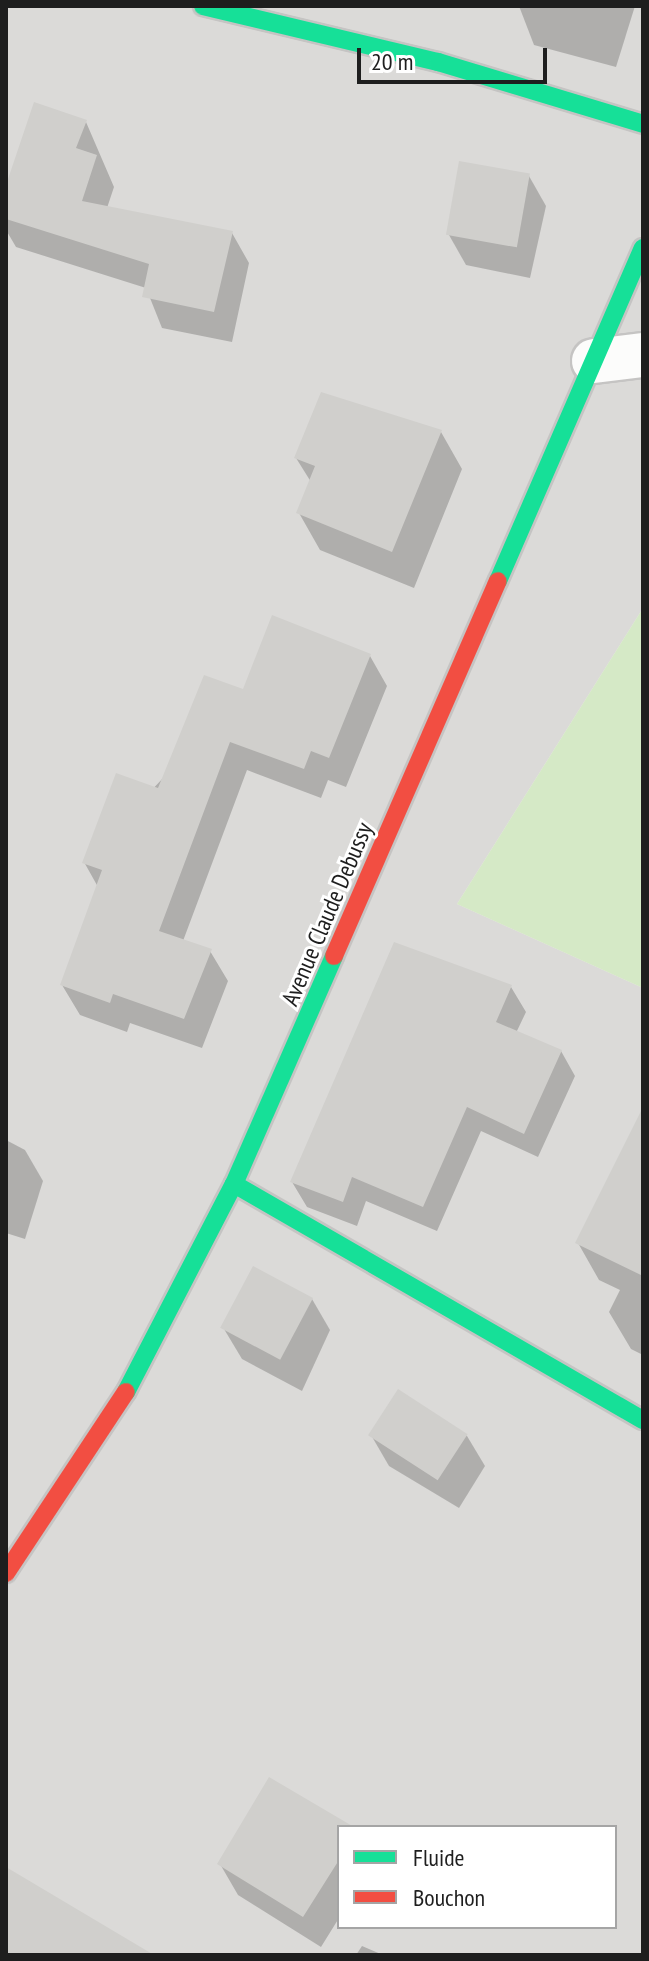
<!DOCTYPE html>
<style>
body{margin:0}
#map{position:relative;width:649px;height:1961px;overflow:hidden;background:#ecebe7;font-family:"PT Sans Narrow",sans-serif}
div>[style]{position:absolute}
.residential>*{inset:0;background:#dbdad8}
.grass>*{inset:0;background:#d5e9c6}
.shadow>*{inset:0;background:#0003}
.building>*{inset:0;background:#d0cfcc;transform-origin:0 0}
.roads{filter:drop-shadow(2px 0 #c5c4c3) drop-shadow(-2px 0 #c5c4c3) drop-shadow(0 2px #c5c4c3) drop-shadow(0 -2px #c5c4c3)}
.street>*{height:44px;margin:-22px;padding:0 22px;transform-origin:22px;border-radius:22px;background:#fcfcfb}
.fast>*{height:18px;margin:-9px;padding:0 9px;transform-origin:9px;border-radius:9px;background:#16e098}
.jam>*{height:18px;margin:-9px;padding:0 9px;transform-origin:9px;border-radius:9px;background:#f24e42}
span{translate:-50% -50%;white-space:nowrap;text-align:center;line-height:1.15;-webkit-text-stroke:6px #fff;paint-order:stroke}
.street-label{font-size:24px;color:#1e1e1e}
.frame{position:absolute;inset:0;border:8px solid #1e1e1e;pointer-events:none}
.legend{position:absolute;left:337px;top:1825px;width:280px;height:104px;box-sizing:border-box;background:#fff;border:2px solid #a5a5a5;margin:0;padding:10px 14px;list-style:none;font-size:24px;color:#1e1e1e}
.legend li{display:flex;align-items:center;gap:16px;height:40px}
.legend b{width:40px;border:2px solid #a5a5a5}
.scale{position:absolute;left:357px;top:48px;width:190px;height:36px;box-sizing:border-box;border:4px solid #1e1e1e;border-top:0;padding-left:10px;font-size:24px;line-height:28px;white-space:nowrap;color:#1e1e1e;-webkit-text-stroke:6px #fff;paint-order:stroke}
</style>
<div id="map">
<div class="residential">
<i style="clip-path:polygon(evenodd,6px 6px,643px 6px,643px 608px,457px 904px,643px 988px,643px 1955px,6px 1955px,6px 6px,339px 1827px,615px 1827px,615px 1927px,339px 1927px,339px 1827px)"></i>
</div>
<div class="grass">
<i style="clip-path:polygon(643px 608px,643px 988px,457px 904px)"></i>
</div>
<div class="shadow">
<i style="clip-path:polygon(519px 6px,635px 6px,616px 67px,534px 45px)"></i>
<i style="clip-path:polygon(86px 122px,114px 187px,107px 208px,232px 233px,249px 263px,232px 342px,162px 328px,146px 288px,16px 247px,6px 230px,6px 191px)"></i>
<i style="clip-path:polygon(529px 176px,546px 206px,530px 278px,466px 265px,449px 235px)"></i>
<i style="clip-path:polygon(441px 432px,462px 469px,414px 588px,320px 550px,299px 513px,311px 482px,296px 458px)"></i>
<i style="clip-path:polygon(370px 656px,387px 686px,346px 787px,328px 780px,321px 798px,247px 770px,183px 941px,210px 951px,228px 981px,202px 1048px,130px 1023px,127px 1032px,80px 1015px,62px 985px,98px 887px,84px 862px,244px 692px)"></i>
<i style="clip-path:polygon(511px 987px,526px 1012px,516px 1033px,561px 1051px,575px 1076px,538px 1157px,481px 1131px,437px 1231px,366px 1201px,357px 1226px,307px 1207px,292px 1182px)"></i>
<i style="clip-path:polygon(6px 1140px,25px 1150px,43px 1181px,25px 1239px,6px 1233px)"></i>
<i style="clip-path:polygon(643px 1172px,643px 1355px,631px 1349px,609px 1312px,620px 1290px,599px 1280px,578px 1243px)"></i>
<i style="clip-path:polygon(312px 1299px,330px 1330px,302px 1391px,242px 1359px,224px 1329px)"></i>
<i style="clip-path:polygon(399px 1392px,467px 1436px,485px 1466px,459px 1508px,389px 1466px,371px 1435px)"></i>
<i style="clip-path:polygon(269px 1779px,350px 1827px,339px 1827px,339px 1918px,321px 1947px,238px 1895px,220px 1864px)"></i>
<i style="clip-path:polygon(362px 1946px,383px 1955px,356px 1955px)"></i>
</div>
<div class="building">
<i style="clip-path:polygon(34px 102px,87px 120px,76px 148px,97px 155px,82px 201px,233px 231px,214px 312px,142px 297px,149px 264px,6px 219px,6px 185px)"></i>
<i style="left:459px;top:161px;width:72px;height:75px;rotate:10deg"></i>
<i style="clip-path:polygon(321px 392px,442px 430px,392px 552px,296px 513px,315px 466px,294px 458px)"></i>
<i style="clip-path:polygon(272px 615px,371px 654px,329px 758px,311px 751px,304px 769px,230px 742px,159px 931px,212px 949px,184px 1019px,113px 994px,110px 1003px,60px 985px,102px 870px,82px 863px,116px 773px,158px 788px,204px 675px,243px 689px)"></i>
<i style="clip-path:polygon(394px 942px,512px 985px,496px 1022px,562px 1050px,524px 1134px,467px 1107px,423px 1207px,352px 1177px,343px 1202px,290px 1182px)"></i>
<i style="clip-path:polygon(643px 1107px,643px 1276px,575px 1243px)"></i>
<i style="left:253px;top:1266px;width:68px;height:70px;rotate:28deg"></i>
<i style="left:398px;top:1389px;width:83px;height:55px;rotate:33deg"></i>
<i style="clip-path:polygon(269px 1777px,354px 1827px,339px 1827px,339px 1860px,303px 1917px,217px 1864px)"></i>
<i style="clip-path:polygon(6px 1867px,154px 1955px,6px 1955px)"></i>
</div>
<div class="roads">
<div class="street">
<i style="left:594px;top:361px;width:49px;rotate:-7deg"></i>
</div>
<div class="fast">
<i style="left:203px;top:6px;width:242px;rotate:13.4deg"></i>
<i style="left:438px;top:62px;width:214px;rotate:16.8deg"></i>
<i style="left:498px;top:581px;width:363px;rotate:-66.5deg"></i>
<i style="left:234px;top:1184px;width:472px;rotate:30deg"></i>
<i style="left:126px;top:1392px;width:234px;rotate:-62.6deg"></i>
<i style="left:234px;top:1184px;width:249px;rotate:-66.3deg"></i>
</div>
<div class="jam">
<i style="left:334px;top:956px;width:409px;rotate:-66.4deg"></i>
<i style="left:6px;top:1573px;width:217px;rotate:-56.5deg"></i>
</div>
</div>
<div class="street-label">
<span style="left:327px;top:914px;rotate:-67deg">Avenue Claude Debussy</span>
</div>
<div class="frame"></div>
<ul class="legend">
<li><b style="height:10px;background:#16e098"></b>Fluide</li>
<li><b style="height:10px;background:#f24e42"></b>Bouchon</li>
</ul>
<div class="scale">20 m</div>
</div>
